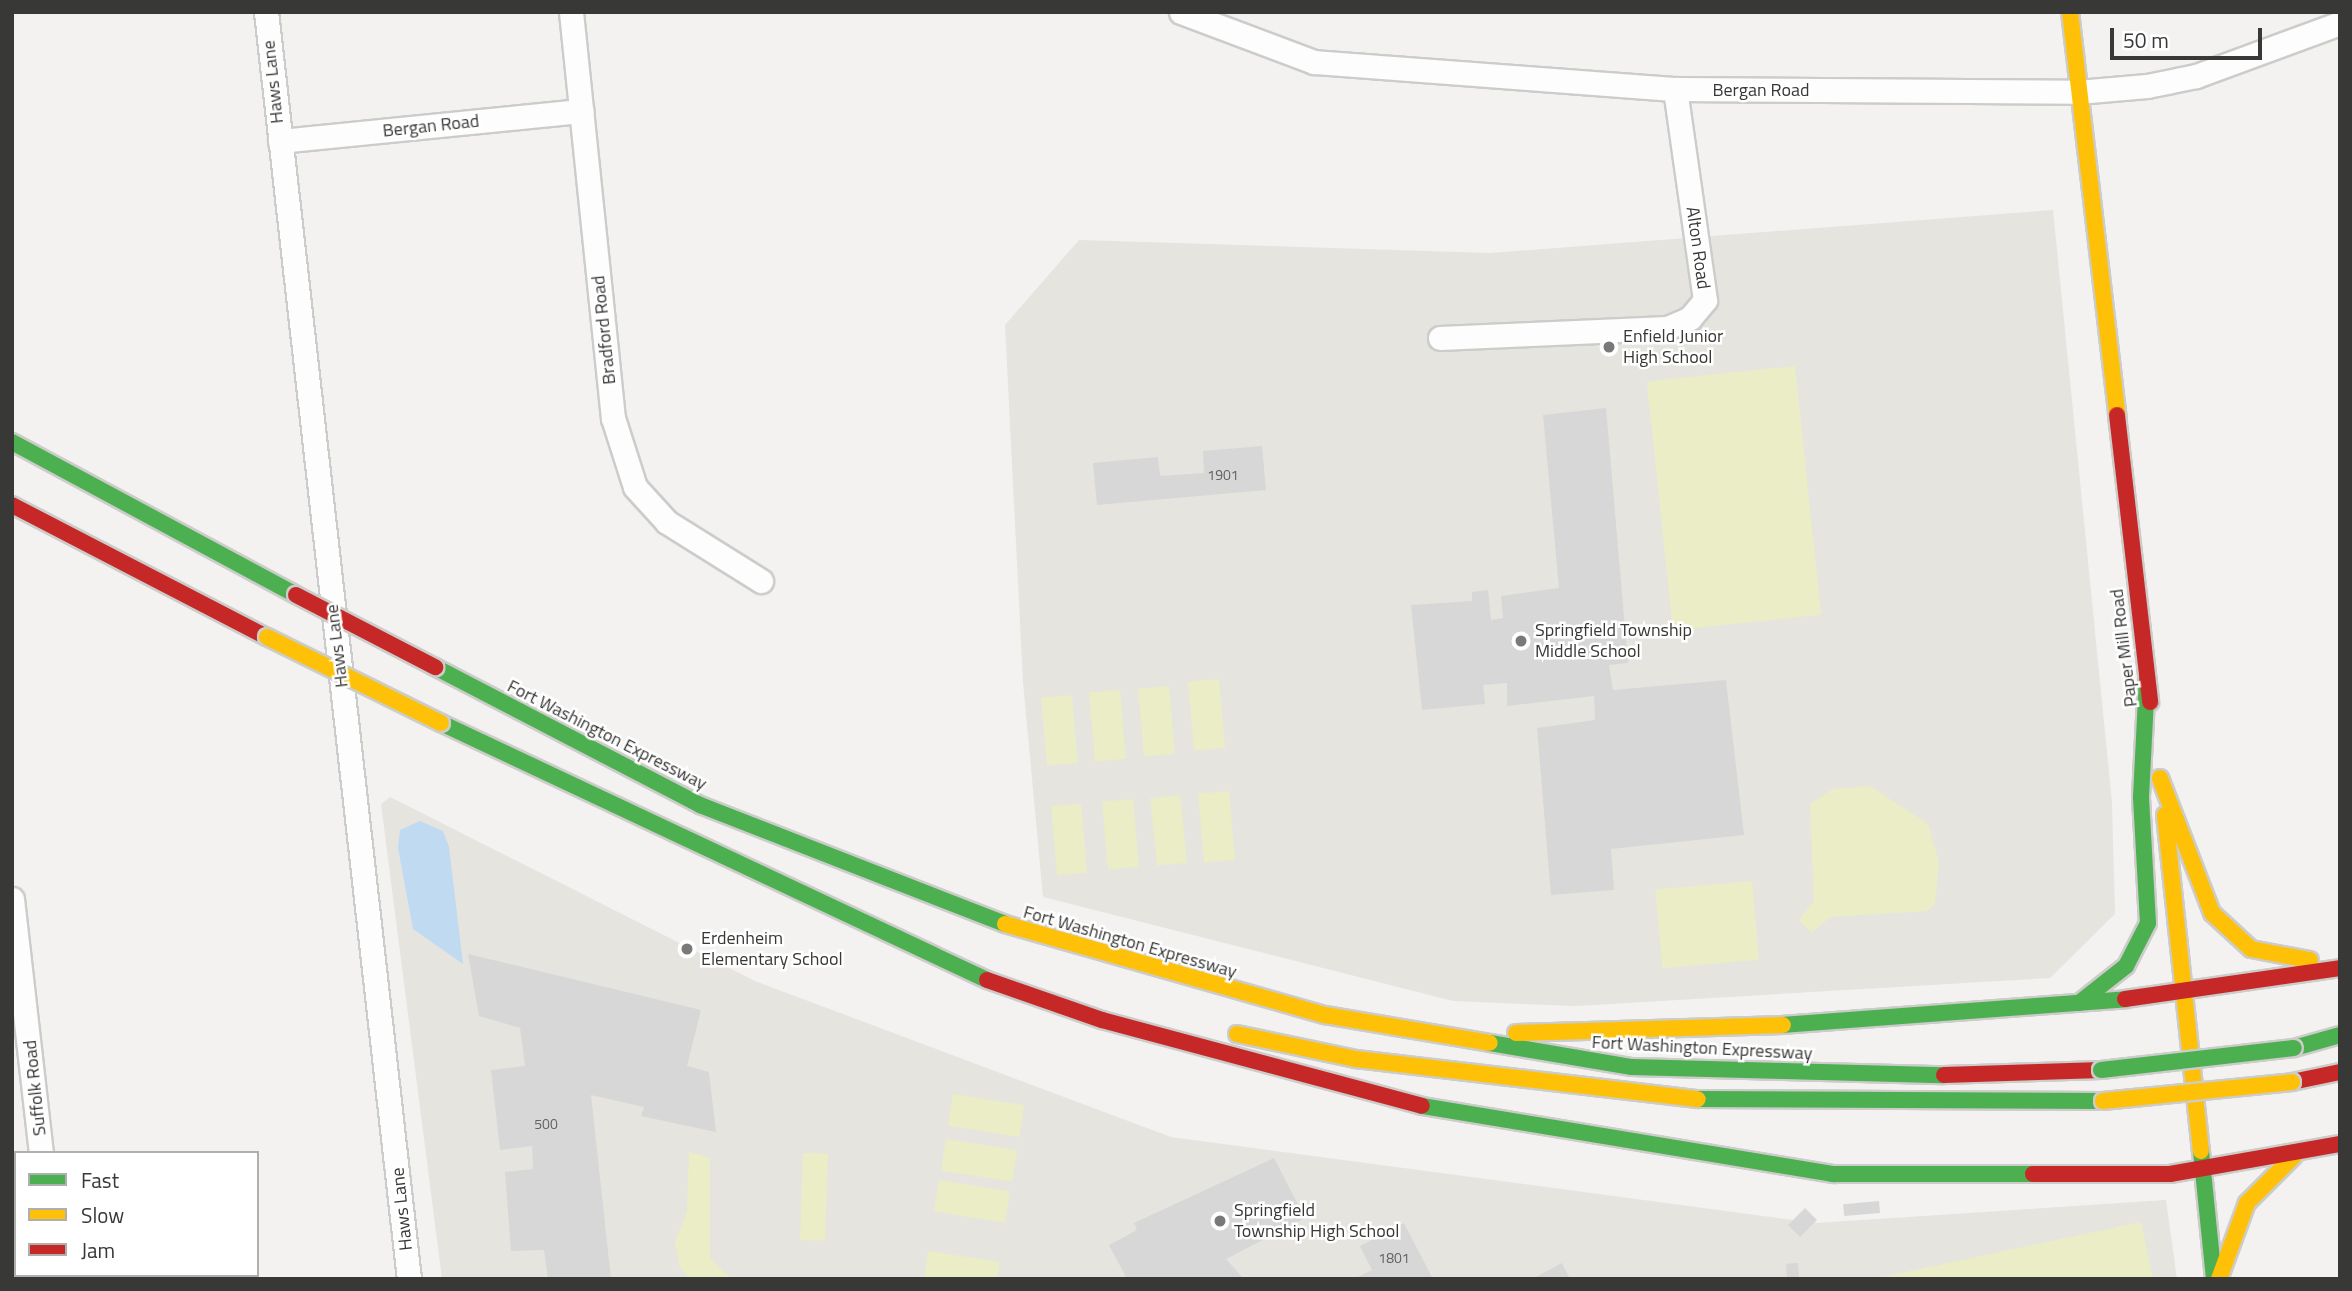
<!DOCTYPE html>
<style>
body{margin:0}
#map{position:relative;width:2352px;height:1291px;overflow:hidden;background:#f3f2f1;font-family:"Titillium Web",sans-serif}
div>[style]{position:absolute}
.built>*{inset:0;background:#e6e4de}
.green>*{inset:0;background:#ebedc6;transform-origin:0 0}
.water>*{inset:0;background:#c0daf2}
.building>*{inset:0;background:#d8d7d7;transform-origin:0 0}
.roads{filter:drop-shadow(2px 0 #ccccca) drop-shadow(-2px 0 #ccccca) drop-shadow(0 2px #ccccca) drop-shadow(0 -2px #ccccca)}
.street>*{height:23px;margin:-11.5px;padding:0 11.5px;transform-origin:11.5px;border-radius:11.5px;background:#fdfdfd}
.fast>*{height:16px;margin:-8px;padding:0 8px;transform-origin:8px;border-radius:8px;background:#4caf50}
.slow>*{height:16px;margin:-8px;padding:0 8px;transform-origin:8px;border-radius:8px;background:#ffc107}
.jam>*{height:16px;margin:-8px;padding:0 8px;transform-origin:8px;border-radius:8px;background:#c62828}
.bridges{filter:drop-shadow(2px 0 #ccccca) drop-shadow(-2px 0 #ccccca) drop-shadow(0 2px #ccccca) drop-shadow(0 -2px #ccccca)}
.fast-bridge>*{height:16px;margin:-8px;padding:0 8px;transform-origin:8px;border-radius:8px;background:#4caf50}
.slow-bridge>*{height:16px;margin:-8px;padding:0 8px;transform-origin:8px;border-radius:8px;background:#ffc107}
.jam-bridge>*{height:16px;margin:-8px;padding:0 8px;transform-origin:8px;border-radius:8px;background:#c62828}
.dots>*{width:19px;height:19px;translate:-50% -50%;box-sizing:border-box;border:4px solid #fff;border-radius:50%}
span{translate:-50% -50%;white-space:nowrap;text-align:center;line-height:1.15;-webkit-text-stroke:5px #fff;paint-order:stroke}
.number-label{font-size:14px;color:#60605f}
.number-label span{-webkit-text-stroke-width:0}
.street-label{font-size:18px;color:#383837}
.poi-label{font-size:18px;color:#383837}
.left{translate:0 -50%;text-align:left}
.frame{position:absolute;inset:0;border:14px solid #383837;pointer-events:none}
.legend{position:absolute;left:14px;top:1151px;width:245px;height:126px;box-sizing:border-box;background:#fff;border:2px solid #afafaf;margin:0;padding:9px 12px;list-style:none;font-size:21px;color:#383837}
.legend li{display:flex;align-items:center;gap:14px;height:35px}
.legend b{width:35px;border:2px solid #afafaf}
.scale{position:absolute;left:2110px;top:28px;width:152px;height:32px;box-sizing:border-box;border:4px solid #383837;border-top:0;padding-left:9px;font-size:21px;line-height:24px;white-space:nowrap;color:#383837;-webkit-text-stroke:5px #fff;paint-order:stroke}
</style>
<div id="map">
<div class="built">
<i style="clip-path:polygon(2053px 210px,2112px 802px,2115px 914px,2050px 978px,1576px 1006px,1453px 1001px,1043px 897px,1023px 682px,1005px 325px,1079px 240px,1490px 253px)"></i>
<i style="clip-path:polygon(390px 797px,755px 981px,1171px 1137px,1816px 1223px,2166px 1200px,2177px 1279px,442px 1279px,381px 804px)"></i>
</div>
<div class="green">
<i style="left:1795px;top:366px;width:250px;height:149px;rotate:84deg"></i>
<i style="left:1219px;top:679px;width:69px;height:31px;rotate:85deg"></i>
<i style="left:1169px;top:686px;width:68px;height:31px;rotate:85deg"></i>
<i style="left:1120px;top:690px;width:69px;height:31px;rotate:85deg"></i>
<i style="left:1072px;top:695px;width:68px;height:31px;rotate:85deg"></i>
<i style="clip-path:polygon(1870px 786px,1928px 824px,1939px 862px,1935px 904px,1927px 911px,1830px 917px,1812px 933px,1799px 920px,1814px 901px,1810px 804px,1833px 789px)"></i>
<i style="left:1229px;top:791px;width:69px;height:31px;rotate:85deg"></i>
<i style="left:1180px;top:795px;width:68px;height:30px;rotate:84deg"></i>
<i style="left:1133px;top:799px;width:68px;height:31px;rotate:85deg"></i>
<i style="left:1081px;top:804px;width:69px;height:30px;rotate:85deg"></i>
<i style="left:1752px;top:881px;width:79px;height:97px;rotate:85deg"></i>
<i style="left:953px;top:1094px;width:72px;height:32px;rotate:9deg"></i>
<i style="left:946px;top:1139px;width:72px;height:32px;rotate:9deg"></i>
<i style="clip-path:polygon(689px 1152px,710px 1158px,710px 1258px,732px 1279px,691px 1279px,680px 1268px,675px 1242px,687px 1211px)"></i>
<i style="left:803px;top:1153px;width:25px;height:87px;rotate:2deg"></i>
<i style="left:939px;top:1180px;width:72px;height:32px;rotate:9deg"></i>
<i style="left:2141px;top:1222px;width:58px;height:325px;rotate:78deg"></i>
<i style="clip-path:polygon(928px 1251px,1000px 1262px,997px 1279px,924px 1279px)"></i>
</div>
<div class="water">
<i style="clip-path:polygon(420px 821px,443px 831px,449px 847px,463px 964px,413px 929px,398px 848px,400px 830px)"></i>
</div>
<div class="building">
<i style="clip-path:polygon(1606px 408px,1628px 663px,1609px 665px,1613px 690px,1726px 680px,1744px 835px,1611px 849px,1614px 890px,1551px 895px,1537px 728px,1595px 720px,1594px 696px,1507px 706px,1507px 683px,1483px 685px,1485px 704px,1422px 710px,1411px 605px,1472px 601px,1472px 592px,1488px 590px,1491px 620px,1503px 618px,1501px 596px,1559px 588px,1543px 415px)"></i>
<i style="clip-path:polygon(1262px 446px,1266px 490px,1097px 505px,1093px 463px,1158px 457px,1160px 476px,1204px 473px,1203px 451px)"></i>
<i style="clip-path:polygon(468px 954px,701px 1010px,687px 1066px,709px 1072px,716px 1132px,641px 1116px,644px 1107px,591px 1095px,611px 1279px,548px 1279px,544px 1250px,511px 1251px,505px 1172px,533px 1169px,532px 1146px,500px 1150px,491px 1070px,525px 1066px,520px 1028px,479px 1016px)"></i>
<i style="clip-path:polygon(1274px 1158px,1305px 1218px,1226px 1259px,1244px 1279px,1127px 1279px,1109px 1245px,1137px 1230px,1134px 1223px)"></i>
<i style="left:1879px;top:1201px;width:12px;height:36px;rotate:85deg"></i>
<i style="left:1805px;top:1208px;width:17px;height:24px;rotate:45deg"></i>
<i style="clip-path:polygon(1404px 1223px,1433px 1279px,1354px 1279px,1372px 1270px,1360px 1246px)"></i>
<i style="clip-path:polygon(1562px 1263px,1570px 1279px,1532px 1279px)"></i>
<i style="left:1798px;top:1263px;width:16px;height:12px;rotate:86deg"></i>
</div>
<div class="roads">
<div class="street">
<i style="left:266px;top:12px;width:1275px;rotate:83.56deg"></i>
<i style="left:571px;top:12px;width:408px;rotate:84.1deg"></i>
<i style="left:613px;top:418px;width:72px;rotate:72.3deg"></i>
<i style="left:635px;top:487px;width:47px;rotate:47.6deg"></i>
<i style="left:667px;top:522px;width:111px;rotate:32.1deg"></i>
<i style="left:1181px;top:12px;width:142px;rotate:20.6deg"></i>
<i style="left:1314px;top:62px;width:362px;rotate:4.3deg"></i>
<i style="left:1675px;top:89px;width:403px;rotate:0.4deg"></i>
<i style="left:2078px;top:92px;width:69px;rotate:-5deg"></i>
<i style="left:2147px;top:86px;width:50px;rotate:-11.5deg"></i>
<i style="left:2196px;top:76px;width:153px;rotate:-20.2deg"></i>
<i style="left:280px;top:141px;width:303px;rotate:-5.7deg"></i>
<i style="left:1440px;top:338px;width:227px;rotate:-2.5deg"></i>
<i style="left:1667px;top:328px;width:25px;rotate:-23deg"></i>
<i style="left:1690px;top:318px;width:23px;rotate:-50deg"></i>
<i style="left:1705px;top:300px;width:213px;rotate:-98.1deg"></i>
<i style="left:12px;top:899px;width:256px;rotate:83.5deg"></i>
<i style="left:52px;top:1275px;width:4px;rotate:76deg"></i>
</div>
<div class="fast">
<i style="left:12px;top:442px;width:323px;rotate:28.3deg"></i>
<i style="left:435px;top:667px;width:299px;rotate:27.5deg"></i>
<i style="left:700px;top:805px;width:327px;rotate:21.3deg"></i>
<i style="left:441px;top:723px;width:603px;rotate:25.21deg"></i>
<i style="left:2079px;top:1003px;width:60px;rotate:-38.2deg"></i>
<i style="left:2126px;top:966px;width:48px;rotate:-62.9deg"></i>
<i style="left:2148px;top:923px;width:126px;rotate:-93.2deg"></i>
<i style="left:2141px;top:797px;width:119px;rotate:-87.1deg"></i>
<i style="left:1783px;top:1025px;width:343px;rotate:-4.3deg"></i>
<i style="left:1490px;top:1043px;width:144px;rotate:9.6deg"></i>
<i style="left:1632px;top:1067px;width:312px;rotate:1.5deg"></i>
<i style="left:2294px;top:1048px;width:48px;rotate:-15.8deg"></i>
<i style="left:1698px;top:1099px;width:405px;rotate:0.3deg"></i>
<i style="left:1422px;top:1106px;width:417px;rotate:9.4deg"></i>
<i style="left:1833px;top:1174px;width:200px"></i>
<i style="left:2201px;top:1151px;width:129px;rotate:84.2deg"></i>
</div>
<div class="slow">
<i style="left:2070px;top:12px;width:406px;rotate:83.3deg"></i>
<i style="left:2160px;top:778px;width:145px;rotate:68.9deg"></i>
<i style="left:2212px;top:913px;width:53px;rotate:42.7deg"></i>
<i style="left:2251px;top:949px;width:60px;rotate:10.6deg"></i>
<i style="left:2165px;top:815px;width:338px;rotate:83.9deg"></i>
<i style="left:1005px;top:924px;width:333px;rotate:15.9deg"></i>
<i style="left:1325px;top:1015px;width:167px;rotate:9.6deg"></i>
<i style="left:1516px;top:1033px;width:267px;rotate:-1.7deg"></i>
<i style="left:1237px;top:1034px;width:122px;rotate:11.9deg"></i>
<i style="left:1356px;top:1059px;width:344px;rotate:6.7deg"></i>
<i style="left:2219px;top:1279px;width:81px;rotate:-69.8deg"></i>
<i style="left:2247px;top:1203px;width:66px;rotate:-45deg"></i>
</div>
<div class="jam">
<i style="left:2117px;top:415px;width:289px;rotate:83.4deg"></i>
<i style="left:12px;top:505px;width:287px;rotate:27.4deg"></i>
<i style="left:987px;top:980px;width:122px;rotate:19.2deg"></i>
<i style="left:1102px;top:1020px;width:331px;rotate:15deg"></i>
<i style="left:2125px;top:999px;width:217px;rotate:-8.2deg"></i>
<i style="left:1944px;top:1075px;width:157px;rotate:-1.8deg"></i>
<i style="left:2292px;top:1082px;width:49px;rotate:-11.8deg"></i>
<i style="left:2033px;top:1174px;width:137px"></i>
<i style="left:2170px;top:1174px;width:173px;rotate:-10deg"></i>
</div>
</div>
<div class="bridges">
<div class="fast-bridge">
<i style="left:2101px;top:1070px;width:194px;rotate:-6.5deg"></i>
</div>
<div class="slow-bridge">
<i style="left:267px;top:637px;width:194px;rotate:26.3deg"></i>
<i style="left:2103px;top:1101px;width:190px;rotate:-5.7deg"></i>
</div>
<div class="jam-bridge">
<i style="left:296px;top:595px;width:157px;rotate:27.4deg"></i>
</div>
</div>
<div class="dots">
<i style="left:1609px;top:347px;background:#797978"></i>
<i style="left:1521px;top:641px;background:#797978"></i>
<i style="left:687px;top:949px;background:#797978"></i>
<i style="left:1220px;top:1221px;background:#797978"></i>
</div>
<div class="number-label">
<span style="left:1223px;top:475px">1901</span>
<span style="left:546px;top:1124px">500</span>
<span style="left:1394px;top:1258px">1801</span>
</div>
<div class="street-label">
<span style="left:273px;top:82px;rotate:-96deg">Haws Lane</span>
<span style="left:1761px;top:90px">Bergan Road</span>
<span style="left:431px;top:126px;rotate:-6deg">Bergan Road</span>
<span style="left:1698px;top:248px;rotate:82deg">Alton Road</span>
<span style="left:604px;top:330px;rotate:-96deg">Bradford Road</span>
<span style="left:337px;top:646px;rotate:-97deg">Haws Lane</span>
<span style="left:2124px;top:648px;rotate:-97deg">Paper Mill Road</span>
<span style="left:607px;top:735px;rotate:27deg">Fort Washington Expressway</span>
<span style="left:1130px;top:942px;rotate:16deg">Fort Washington Expressway</span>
<span style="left:1702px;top:1048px;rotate:3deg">Fort Washington Expressway</span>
<span style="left:35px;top:1088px;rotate:-96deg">Suffolk Road</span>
<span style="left:402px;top:1209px;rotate:-96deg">Haws Lane</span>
</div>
<div class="poi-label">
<span class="left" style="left:1623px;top:347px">Enfield Junior<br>High School</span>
<span class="left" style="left:1535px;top:641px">Springfield Township<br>Middle School</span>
<span class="left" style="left:701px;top:949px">Erdenheim<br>Elementary School</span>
<span class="left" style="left:1234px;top:1221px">Springfield<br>Township High School</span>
</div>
<div class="frame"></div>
<ul class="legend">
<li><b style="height:9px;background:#4caf50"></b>Fast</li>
<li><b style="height:9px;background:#ffc107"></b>Slow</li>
<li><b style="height:9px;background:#c62828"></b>Jam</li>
</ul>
<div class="scale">50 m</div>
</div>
